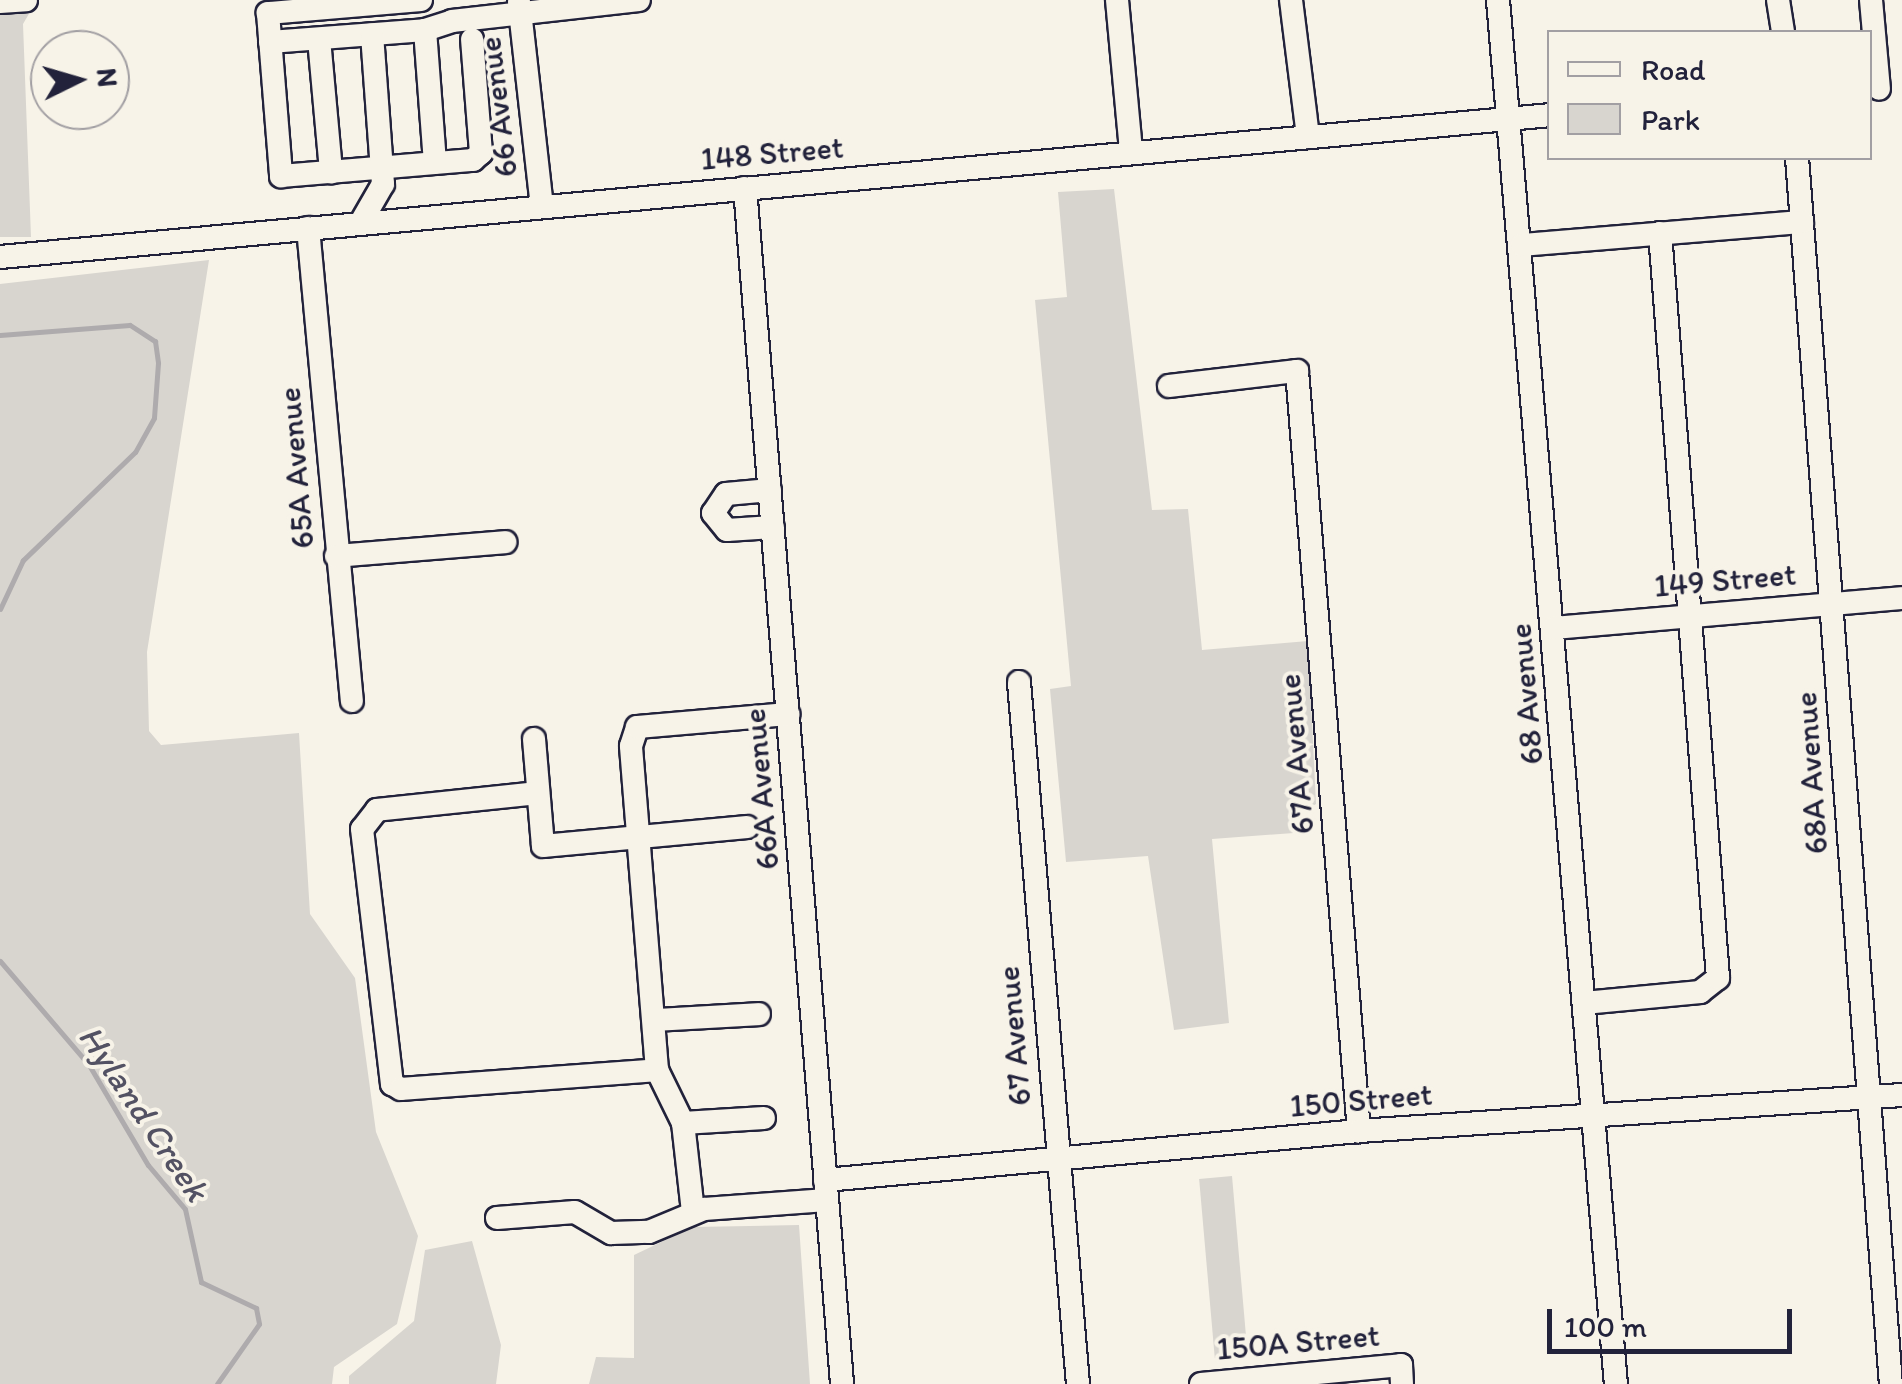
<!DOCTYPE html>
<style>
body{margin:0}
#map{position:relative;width:1902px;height:1384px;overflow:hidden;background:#f7f3e8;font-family:Itim,sans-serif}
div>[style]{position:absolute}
.green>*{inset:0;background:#d8d5cf;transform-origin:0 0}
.stream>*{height:5px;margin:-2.5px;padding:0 2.5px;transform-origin:2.5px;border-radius:2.5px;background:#aeabad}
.roads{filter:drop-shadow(2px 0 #22223b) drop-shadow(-2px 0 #22223b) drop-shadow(0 2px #22223b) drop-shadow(0 -2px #22223b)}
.minor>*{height:22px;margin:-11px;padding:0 11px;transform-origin:11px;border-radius:11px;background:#f7f3e8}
span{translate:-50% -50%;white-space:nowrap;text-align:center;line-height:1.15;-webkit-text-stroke:8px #f7f3e8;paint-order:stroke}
.street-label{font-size:32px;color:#22223b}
.water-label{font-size:35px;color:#535263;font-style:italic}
.legend{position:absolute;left:1547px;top:30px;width:325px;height:130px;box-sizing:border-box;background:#f7f3e8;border:2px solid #a29fa3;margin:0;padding:12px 18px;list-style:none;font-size:30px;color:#22223b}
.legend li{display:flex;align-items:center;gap:20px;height:50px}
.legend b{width:50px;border:2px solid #a29fa3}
.north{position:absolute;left:30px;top:30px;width:100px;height:100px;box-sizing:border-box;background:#f7f3e8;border:2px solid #a29fa3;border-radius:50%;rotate:85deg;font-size:28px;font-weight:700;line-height:40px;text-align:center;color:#22223b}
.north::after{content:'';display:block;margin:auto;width:35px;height:45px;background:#22223b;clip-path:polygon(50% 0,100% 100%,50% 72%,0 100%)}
.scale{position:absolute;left:1547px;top:1309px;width:245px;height:45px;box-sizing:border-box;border:5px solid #22223b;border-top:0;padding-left:12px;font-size:30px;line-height:35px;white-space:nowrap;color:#22223b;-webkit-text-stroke:8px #f7f3e8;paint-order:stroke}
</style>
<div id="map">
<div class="green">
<i style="clip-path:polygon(0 0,37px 0,23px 24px,31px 237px,0 237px)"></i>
<i style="clip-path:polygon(1114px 189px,1152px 510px,1188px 509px,1202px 650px,1308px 641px,1316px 804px,1303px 812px,1307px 832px,1212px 839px,1229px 1023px,1174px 1030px,1148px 856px,1066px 862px,1050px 689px,1071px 686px,1035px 300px,1067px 297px,1058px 192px)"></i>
<i style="clip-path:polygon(209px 260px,147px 652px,149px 731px,161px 745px,299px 733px,310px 914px,355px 978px,376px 1132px,418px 1236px,397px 1324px,334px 1367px,332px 1384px,0 1384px,0 284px)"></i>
<i style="left:1232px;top:1176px;width:180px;height:33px;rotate:85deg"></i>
<i style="clip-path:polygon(799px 1225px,810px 1384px,589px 1384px,596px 1357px,634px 1358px,634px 1255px,693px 1227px)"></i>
<i style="clip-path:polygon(472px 1241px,501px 1345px,496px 1384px,349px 1384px,349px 1376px,414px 1321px,425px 1250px)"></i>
</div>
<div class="stream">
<i style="left:0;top:335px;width:130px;rotate:-4.4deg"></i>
<i style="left:130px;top:325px;width:30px;rotate:33deg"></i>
<i style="left:155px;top:341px;width:22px;rotate:82deg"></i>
<i style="left:158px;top:363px;width:55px;rotate:94.2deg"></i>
<i style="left:154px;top:418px;width:39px;rotate:119deg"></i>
<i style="left:135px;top:452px;width:156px;rotate:136deg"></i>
<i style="left:23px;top:560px;width:54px;rotate:115.1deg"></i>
<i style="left:0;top:961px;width:137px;rotate:49.4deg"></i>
<i style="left:89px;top:1065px;width:116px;rotate:59.5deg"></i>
<i style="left:148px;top:1165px;width:57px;rotate:49.9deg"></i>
<i style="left:185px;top:1209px;width:75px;rotate:77.6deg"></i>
<i style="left:201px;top:1282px;width:61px;rotate:25.3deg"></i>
<i style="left:256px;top:1308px;width:16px;rotate:79deg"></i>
<i style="left:259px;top:1324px;width:73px;rotate:125deg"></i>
</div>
<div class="roads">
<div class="minor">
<i style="left:421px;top:0;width:154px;rotate:175.1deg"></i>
<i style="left:268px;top:13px;width:164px;rotate:85.4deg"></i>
<i style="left:281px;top:176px;width:193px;rotate:-4.8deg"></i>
<i style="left:473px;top:160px;width:11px;rotate:-41deg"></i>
<i style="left:481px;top:153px;width:114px;rotate:-94.5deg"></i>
<i style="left:1117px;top:0;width:153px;rotate:84.7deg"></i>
<i style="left:1291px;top:0;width:138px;rotate:82.9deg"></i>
<i style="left:1498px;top:0;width:1389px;rotate:85.13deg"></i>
<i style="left:1778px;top:0;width:32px;rotate:81deg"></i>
<i style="left:1871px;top:0;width:89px;rotate:84.9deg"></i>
<i style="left:0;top:2px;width:26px;rotate:-4deg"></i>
<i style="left:519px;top:2px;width:206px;rotate:83.6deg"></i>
<i style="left:425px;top:30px;width:133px;rotate:85.7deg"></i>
<i style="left:319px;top:39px;width:134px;rotate:84.8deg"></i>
<i style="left:270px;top:42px;width:155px;rotate:-4.4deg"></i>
<i style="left:425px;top:30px;width:28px;rotate:-18deg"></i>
<i style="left:452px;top:21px;width:188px;rotate:-6.4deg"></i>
<i style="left:1797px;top:158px;width:1230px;rotate:85.62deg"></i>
<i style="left:745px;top:188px;width:1200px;rotate:85.36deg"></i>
<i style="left:360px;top:224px;width:46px;rotate:-60.1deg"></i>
<i style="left:383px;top:184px;width:150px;rotate:-94.2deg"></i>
<i style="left:308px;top:228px;width:475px;rotate:84.7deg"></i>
<i style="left:1522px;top:245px;width:281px;rotate:-4.7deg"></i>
<i style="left:0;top:257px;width:1556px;rotate:-5.23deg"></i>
<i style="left:1169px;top:386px;width:129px;rotate:-6.7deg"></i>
<i style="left:1297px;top:371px;width:763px;rotate:85.34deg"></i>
<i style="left:770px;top:490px;width:44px;rotate:174.8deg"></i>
<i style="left:726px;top:494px;width:23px;rotate:124deg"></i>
<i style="left:713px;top:513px;width:22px;rotate:51deg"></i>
<i style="left:727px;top:530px;width:46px;rotate:-3.7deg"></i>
<i style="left:336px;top:556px;width:170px;rotate:-4.7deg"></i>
<i style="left:1553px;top:628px;width:350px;rotate:-4.9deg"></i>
<i style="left:1019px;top:682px;width:704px;rotate:85.2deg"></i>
<i style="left:534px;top:739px;width:107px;rotate:85.2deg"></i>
<i style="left:543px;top:846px;width:205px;rotate:-5.3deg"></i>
<i style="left:538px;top:793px;width:162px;rotate:174deg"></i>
<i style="left:377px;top:810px;width:24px;rotate:128deg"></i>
<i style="left:362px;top:829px;width:257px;rotate:83.3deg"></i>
<i style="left:392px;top:1084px;width:10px;rotate:29deg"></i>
<i style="left:401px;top:1089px;width:257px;rotate:-4.2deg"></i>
<i style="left:1584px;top:1003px;width:117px;rotate:-5.4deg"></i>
<i style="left:1700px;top:992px;width:23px;rotate:-38deg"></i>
<i style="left:1718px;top:978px;width:747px;rotate:-94.45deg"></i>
<i style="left:656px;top:1020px;width:103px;rotate:-3.3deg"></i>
<i style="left:683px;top:1123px;width:81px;rotate:-3.5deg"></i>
<i style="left:825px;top:1180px;width:536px;rotate:-5.24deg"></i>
<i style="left:1359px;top:1131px;width:544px;rotate:-3.79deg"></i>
<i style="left:693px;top:1212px;width:90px;rotate:-96.4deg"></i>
<i style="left:683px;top:1123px;width:59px;rotate:-116.1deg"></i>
<i style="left:657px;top:1070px;width:325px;rotate:-94.6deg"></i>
<i style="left:631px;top:746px;width:20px;rotate:-72deg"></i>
<i style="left:637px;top:727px;width:152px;rotate:-4.9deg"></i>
<i style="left:497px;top:1218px;width:78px;rotate:-4.4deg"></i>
<i style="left:575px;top:1212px;width:42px;rotate:30.3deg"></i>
<i style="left:611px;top:1233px;width:38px;rotate:-2deg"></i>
<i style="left:649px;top:1232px;width:60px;rotate:-22.7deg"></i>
<i style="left:704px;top:1209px;width:123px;rotate:-4.2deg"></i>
<i style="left:1201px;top:1384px;width:201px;rotate:-5.4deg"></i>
<i style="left:1401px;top:1365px;width:19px;rotate:87deg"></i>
</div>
</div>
<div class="street-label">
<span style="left:498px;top:107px;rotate:-97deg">66 Avenue</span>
<span style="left:772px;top:153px;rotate:-5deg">148 Street</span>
<span style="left:296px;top:468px;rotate:-95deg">65A Avenue</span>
<span style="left:1725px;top:580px;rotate:-5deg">149 Street</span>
<span style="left:1526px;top:694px;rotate:-95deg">68 Avenue</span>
<span style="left:1296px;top:754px;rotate:-95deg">67A Avenue</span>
<span style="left:1811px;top:773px;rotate:-94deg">68A Avenue</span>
<span style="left:761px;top:789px;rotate:-95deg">66A Avenue</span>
<span style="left:1014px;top:1036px;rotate:-95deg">67 Avenue</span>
<span style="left:1361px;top:1100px;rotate:-5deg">150 Street</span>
<span style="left:1298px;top:1342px;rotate:-5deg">150A Street</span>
</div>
<div class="water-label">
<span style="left:144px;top:1113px;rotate:56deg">Hyland Creek</span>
</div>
<ul class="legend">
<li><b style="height:12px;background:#f7f3e8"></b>Road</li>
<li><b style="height:28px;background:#d8d5cf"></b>Park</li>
</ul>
<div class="north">N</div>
<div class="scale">100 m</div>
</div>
